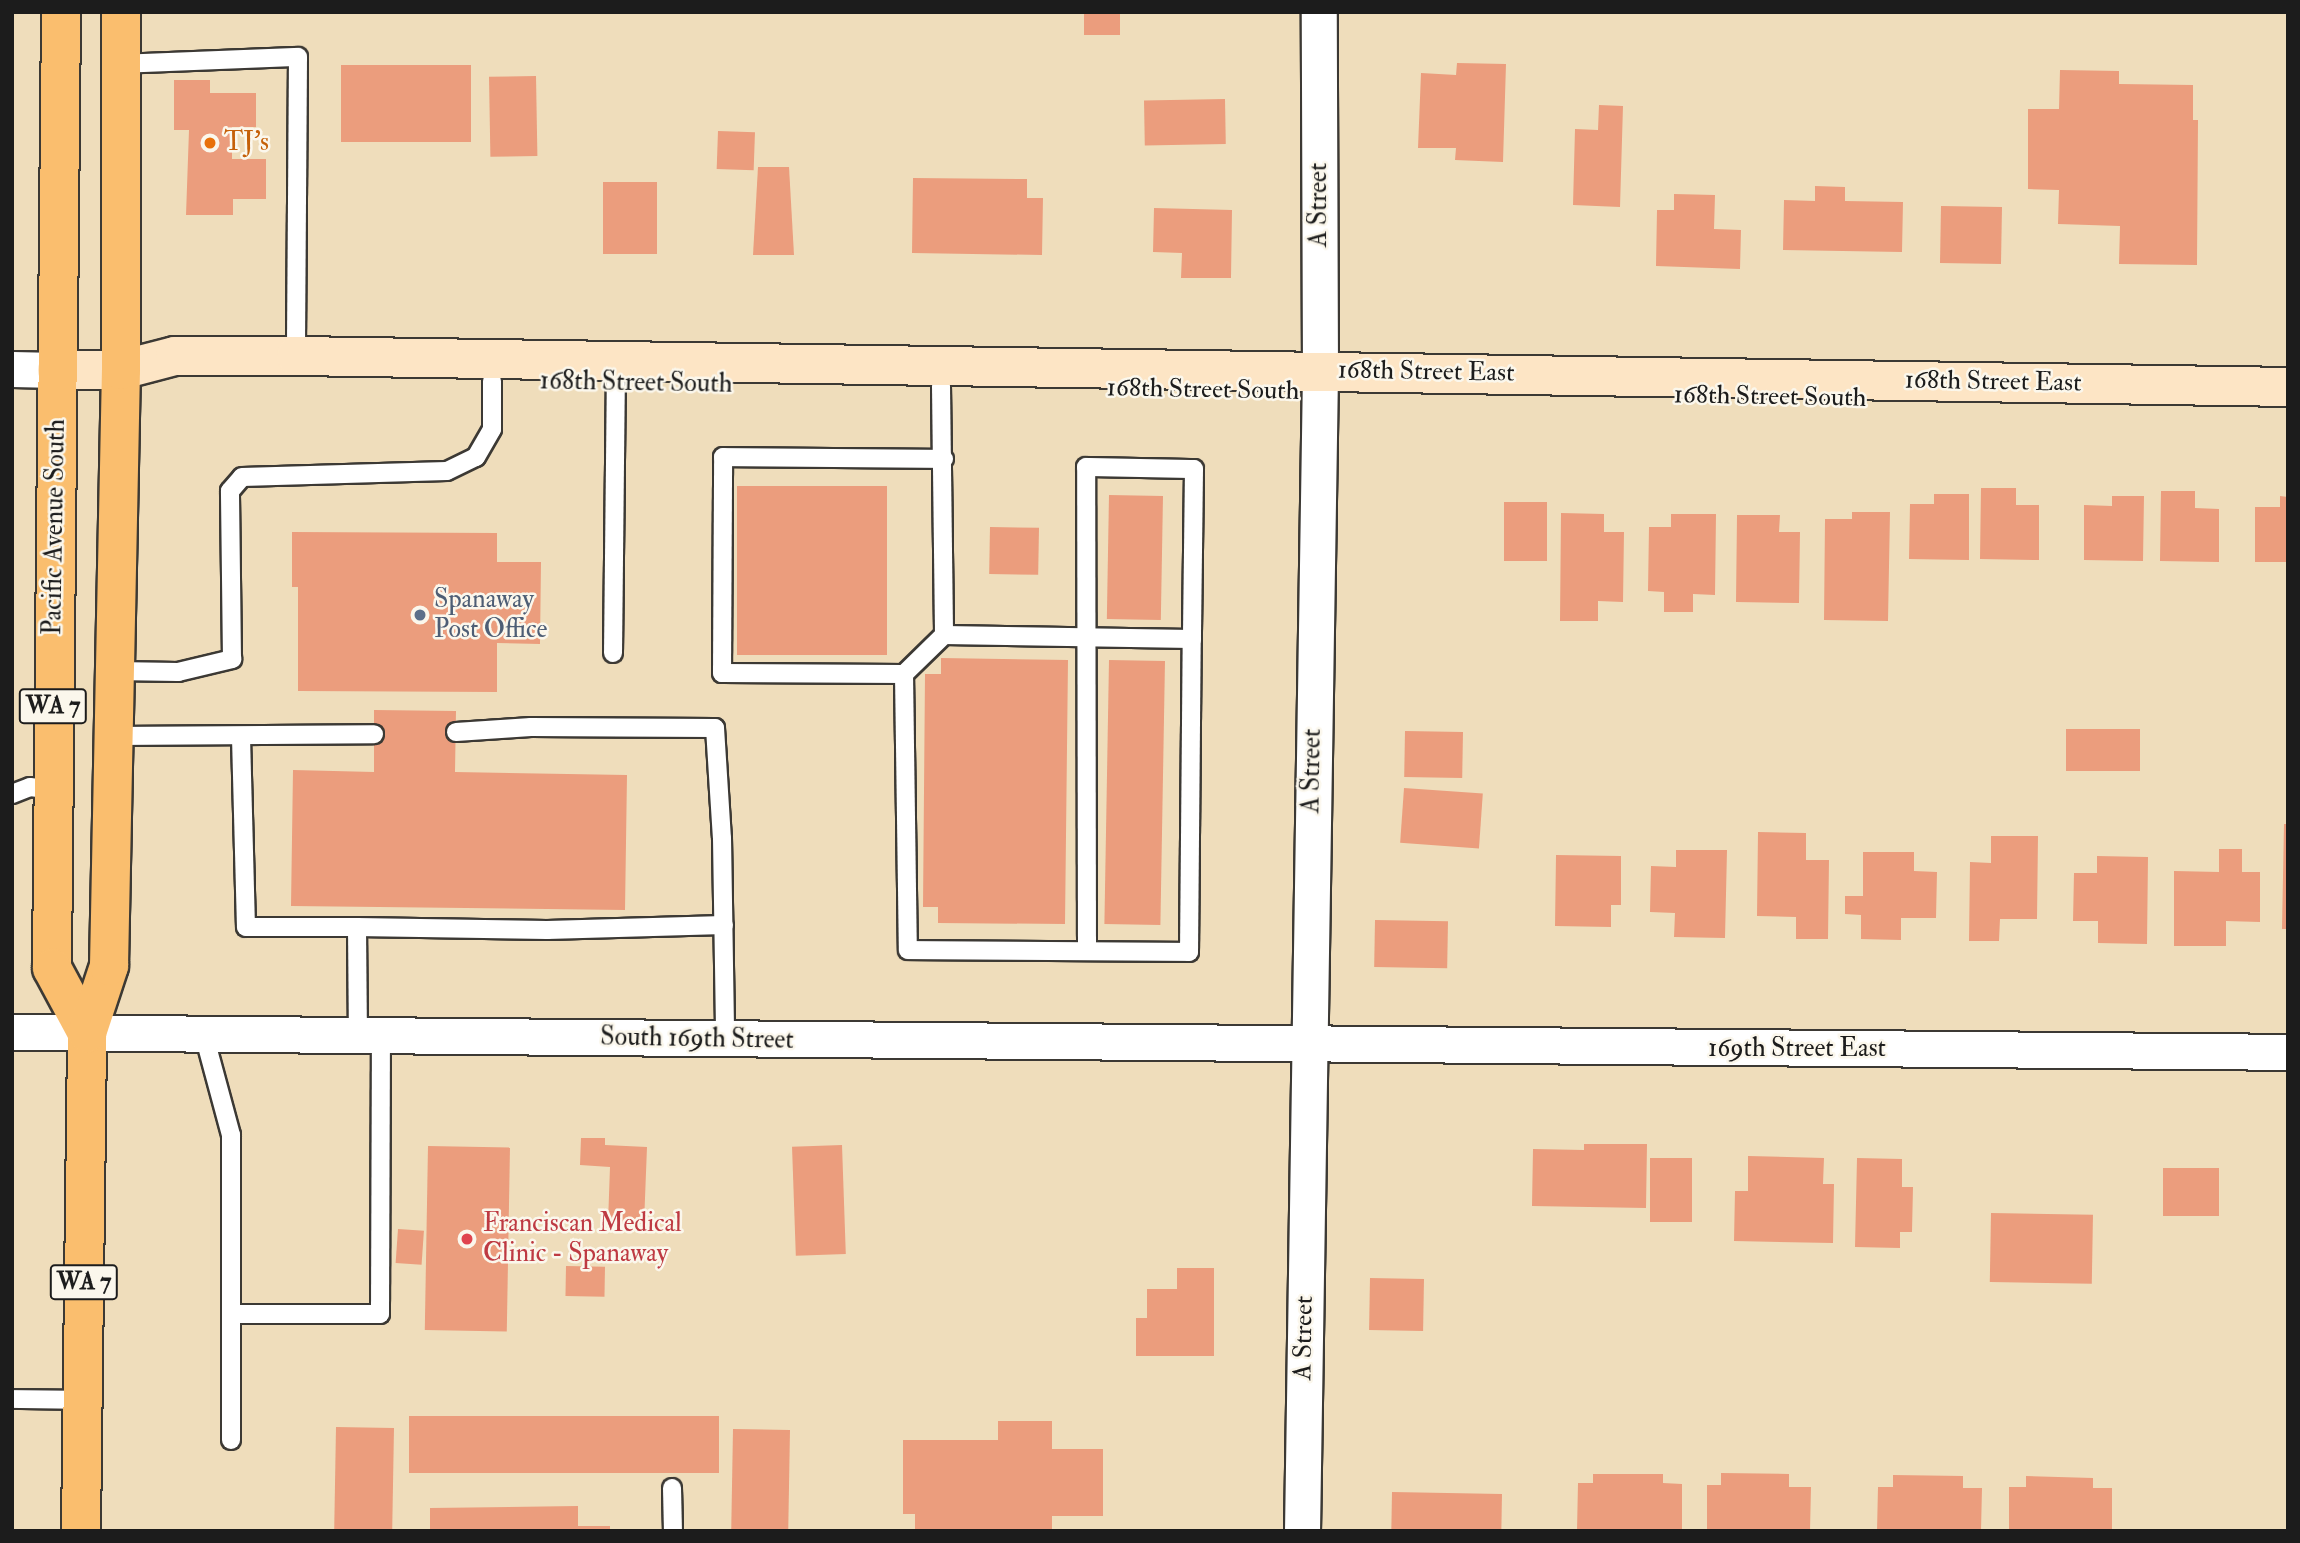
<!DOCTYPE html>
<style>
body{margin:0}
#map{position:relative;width:2300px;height:1543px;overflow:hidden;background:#efddbb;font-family:"IM FELL Double Pica",serif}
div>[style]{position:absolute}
.building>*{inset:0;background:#eb9d7d;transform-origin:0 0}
.roads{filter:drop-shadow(2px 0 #3c3934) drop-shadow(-2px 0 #3c3934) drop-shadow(0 2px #3c3934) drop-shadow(0 -2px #3c3934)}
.lane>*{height:18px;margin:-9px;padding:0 9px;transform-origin:9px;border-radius:9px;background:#fff}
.street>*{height:35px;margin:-17.5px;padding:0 17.5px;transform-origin:17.5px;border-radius:17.5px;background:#fff}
.secondary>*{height:38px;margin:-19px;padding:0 19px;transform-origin:19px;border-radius:19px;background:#fde5c5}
.primary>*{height:38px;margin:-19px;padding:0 19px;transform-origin:19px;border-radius:19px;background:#fabe6e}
.dots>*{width:19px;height:19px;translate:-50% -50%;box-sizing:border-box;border:4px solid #fbf7ec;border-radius:50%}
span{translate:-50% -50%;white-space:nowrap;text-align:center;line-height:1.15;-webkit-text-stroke:5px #fbf7ec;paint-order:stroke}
.shield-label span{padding:2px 5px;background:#fbf7ec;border:2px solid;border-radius:5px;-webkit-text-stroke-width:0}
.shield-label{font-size:24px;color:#1c1c1c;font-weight:700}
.food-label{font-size:26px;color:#c56008}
.left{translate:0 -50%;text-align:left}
.street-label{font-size:26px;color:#1c1c1c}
.service-label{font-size:26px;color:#4e5e75}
.health-label{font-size:26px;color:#be3a42}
.frame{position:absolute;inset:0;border:14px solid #1c1c1c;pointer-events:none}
</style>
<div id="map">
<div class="building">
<i style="left:1084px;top:12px;width:36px;height:23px"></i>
<i style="clip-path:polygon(1457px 63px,1506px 64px,1503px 162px,1455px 160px,1456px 148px,1418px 148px,1421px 73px,1456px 75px)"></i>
<i style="left:341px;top:65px;width:130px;height:77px"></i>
<i style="clip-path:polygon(2060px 70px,2119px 71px,2119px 84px,2193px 85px,2193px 120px,2198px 120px,2197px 265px,2119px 264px,2120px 226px,2058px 224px,2059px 190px,2028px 189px,2028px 109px,2059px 109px)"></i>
<i style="left:536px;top:76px;width:80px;height:47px;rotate:89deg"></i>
<i style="clip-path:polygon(174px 80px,210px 80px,210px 93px,256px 93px,256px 127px,232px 127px,232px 159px,266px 159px,266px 199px,233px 199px,233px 215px,186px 215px,189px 130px,174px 130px)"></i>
<i style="left:1225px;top:99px;width:45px;height:81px;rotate:89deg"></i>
<i style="clip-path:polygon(1599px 105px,1623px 106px,1620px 207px,1573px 205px,1575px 129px,1598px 130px)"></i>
<i style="left:718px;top:131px;width:37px;height:38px;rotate:2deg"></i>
<i style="clip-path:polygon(758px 167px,789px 167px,794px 255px,753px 255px)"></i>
<i style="clip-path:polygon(913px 178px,1027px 179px,1027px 198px,1043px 198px,1042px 255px,912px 253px)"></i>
<i style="left:603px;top:182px;width:54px;height:72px"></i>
<i style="clip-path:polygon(1815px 186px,1845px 187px,1845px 201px,1903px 202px,1902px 252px,1783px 250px,1784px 200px,1815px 201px)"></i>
<i style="clip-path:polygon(1674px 194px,1715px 195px,1714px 229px,1741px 230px,1740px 269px,1656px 266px,1657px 210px,1674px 210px)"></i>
<i style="left:1941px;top:206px;width:61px;height:57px;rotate:1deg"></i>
<i style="clip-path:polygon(1154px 208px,1232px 210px,1231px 278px,1181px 278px,1182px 253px,1153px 252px)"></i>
<i style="left:737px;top:486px;width:150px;height:169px"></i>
<i style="clip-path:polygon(1981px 488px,2016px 488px,2016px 505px,2039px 505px,2039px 560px,1980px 559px)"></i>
<i style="clip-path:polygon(2161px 491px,2195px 491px,2195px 508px,2219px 509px,2219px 562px,2160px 561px)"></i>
<i style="clip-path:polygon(1934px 494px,1969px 494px,1969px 560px,1909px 559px,1910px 504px,1934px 504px)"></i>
<i style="left:1109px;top:495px;width:54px;height:124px;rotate:1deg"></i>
<i style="clip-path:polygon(2112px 496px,2144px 496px,2143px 561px,2084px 560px,2084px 505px,2112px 506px)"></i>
<i style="clip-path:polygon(2280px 496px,2288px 497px,2288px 562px,2255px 562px,2255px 507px,2280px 507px)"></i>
<i style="left:1504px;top:502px;width:43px;height:59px"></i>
<i style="clip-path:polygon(1852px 512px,1890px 512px,1888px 621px,1824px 620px,1825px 519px,1852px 519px)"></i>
<i style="clip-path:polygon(1561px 513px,1604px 514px,1604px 532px,1624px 532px,1623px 602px,1598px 601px,1598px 621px,1560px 621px)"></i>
<i style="clip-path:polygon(1671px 514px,1716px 514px,1715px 595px,1693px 594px,1693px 612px,1664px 612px,1664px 592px,1648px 591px,1649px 527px,1671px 527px)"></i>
<i style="clip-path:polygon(1737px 515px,1780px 515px,1779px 532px,1800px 532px,1799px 603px,1736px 602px)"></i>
<i style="left:990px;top:527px;width:49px;height:47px;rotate:1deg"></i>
<i style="clip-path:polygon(292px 532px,497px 533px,497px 562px,541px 562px,540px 644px,497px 643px,497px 692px,298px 691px,298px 587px,292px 587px)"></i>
<i style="clip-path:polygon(941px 658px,1068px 660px,1065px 924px,938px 923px,938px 907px,923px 907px,925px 674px,941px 674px)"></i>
<i style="left:1109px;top:660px;width:56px;height:264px;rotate:1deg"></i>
<i style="clip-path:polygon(374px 710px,456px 711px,455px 772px,627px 775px,625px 910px,291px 906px,293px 770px,374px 772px)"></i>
<i style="left:2066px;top:729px;width:74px;height:42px"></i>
<i style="left:1405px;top:731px;width:58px;height:46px;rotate:1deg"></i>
<i style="left:1404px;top:788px;width:79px;height:55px;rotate:4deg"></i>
<i style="clip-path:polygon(2284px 824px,2288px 824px,2288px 929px,2282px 929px)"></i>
<i style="clip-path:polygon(1758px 832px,1806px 833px,1806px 860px,1829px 860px,1828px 939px,1796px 939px,1796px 917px,1757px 916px)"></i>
<i style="clip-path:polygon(1991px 836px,2038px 836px,2037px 919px,2000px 919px,1999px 941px,1969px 941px,1970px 862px,1991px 863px)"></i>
<i style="clip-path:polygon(2219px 849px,2242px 849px,2242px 872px,2260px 872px,2260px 922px,2226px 921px,2226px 946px,2174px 946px,2174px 871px,2219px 872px)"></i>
<i style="clip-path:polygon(1676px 850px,1727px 850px,1725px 938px,1674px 937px,1675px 913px,1650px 912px,1651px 866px,1676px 867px)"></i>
<i style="clip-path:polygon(1863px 852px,1914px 852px,1914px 871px,1937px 872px,1936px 918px,1901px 918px,1901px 940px,1861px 939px,1861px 915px,1845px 914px,1845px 896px,1863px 896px)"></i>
<i style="clip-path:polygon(1556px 855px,1621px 856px,1621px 905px,1611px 905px,1611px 927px,1555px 926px)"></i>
<i style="clip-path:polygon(2097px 856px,2148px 857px,2147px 944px,2098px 943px,2098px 921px,2073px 921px,2074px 873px,2097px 873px)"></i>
<i style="left:1375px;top:920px;width:73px;height:47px;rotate:1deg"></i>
<i style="clip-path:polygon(581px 1138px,605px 1138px,605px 1145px,647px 1147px,644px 1224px,608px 1223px,610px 1167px,580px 1165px)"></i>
<i style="clip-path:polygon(1584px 1144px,1647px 1144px,1646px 1208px,1532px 1206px,1533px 1149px,1584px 1150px)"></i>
<i style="left:842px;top:1145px;width:109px;height:50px;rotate:88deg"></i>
<i style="left:428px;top:1146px;width:82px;height:184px;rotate:1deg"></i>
<i style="clip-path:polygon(1748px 1156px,1824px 1158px,1823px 1184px,1834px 1184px,1833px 1243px,1734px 1241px,1735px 1191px,1748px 1191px)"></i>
<i style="left:1650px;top:1158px;width:42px;height:64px"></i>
<i style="clip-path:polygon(1857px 1158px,1902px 1159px,1902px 1187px,1913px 1187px,1912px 1232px,1900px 1232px,1900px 1248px,1855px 1247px)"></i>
<i style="left:2163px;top:1168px;width:56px;height:48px"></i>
<i style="left:1991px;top:1213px;width:102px;height:69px;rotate:1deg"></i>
<i style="left:398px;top:1229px;width:26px;height:34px;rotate:4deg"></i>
<i style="left:566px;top:1266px;width:39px;height:30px;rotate:1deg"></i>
<i style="clip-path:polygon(1177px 1268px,1214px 1268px,1214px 1356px,1136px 1356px,1136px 1318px,1147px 1318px,1147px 1289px,1177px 1289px)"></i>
<i style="left:1370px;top:1278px;width:54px;height:52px;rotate:1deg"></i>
<i style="left:409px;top:1416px;width:310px;height:57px"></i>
<i style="clip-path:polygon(998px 1421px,1052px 1421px,1052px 1449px,1103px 1449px,1103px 1516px,1052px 1516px,1052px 1531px,915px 1531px,915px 1514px,903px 1514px,903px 1440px,998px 1440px)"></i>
<i style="left:336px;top:1427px;width:58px;height:104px;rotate:1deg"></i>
<i style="left:733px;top:1429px;width:57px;height:102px;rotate:1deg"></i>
<i style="clip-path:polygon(1721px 1473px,1789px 1474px,1789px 1487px,1811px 1487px,1810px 1531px,1707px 1531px,1707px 1485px,1721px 1485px)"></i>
<i style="clip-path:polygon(1593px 1474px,1663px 1474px,1663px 1483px,1682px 1484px,1682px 1531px,1577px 1531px,1578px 1483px,1593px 1483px)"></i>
<i style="clip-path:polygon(1893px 1475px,1963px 1476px,1963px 1488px,1982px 1488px,1981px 1531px,1877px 1531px,1878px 1487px,1893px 1487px)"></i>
<i style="clip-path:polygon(2026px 1476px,2093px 1478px,2093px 1488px,2112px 1488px,2112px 1531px,2009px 1531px,2009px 1487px,2026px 1487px)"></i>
<i style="left:1392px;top:1492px;width:110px;height:39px;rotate:1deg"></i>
<i style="clip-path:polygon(578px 1506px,578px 1526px,610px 1526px,610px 1531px,430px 1531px,430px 1508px)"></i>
</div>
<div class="roads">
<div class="lane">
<i style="left:121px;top:64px;width:177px;rotate:-2.3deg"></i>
<i style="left:298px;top:57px;width:299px;rotate:90.4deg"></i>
<i style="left:941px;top:386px;width:249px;rotate:89.3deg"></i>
<i style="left:613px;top:653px;width:270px;rotate:-89.4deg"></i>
<i style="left:115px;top:671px;width:63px;rotate:0.9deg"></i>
<i style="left:178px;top:672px;width:56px;rotate:-13.5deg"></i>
<i style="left:232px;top:659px;width:168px;rotate:-90.7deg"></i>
<i style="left:230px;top:491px;width:18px;rotate:-49deg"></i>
<i style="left:242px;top:477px;width:205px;rotate:-1.7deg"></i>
<i style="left:447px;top:471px;width:32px;rotate:-26deg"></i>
<i style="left:476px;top:457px;width:32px;rotate:-60deg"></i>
<i style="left:492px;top:429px;width:48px;rotate:-90deg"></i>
<i style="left:904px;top:674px;width:276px;rotate:89.2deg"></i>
<i style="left:908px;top:950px;width:281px;rotate:0.4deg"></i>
<i style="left:1189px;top:952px;width:313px;rotate:-89.5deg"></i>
<i style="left:1192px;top:639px;width:248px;rotate:-179.1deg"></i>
<i style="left:944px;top:635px;width:56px;rotate:135.7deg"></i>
<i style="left:904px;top:674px;width:182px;rotate:-179.7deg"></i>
<i style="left:722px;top:673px;width:216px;rotate:-89.7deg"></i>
<i style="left:723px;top:457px;width:221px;rotate:0.5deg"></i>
<i style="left:456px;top:732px;width:75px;rotate:-3.8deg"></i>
<i style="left:531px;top:727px;width:184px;rotate:0.3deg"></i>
<i style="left:715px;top:728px;width:110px;rotate:86.4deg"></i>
<i style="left:722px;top:838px;width:201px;rotate:89.1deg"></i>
<i style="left:114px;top:736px;width:260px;rotate:-0.4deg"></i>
<i style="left:241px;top:737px;width:190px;rotate:88.5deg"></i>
<i style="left:246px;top:927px;width:111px"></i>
<i style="left:357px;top:927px;width:109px;rotate:89.5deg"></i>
<i style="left:12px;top:794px;width:19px;rotate:-21deg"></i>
<i style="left:30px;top:787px;width:23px;rotate:7deg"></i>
<i style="left:357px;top:927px;width:190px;rotate:0.9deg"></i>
<i style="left:547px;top:930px;width:177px;rotate:-1.6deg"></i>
<i style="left:1087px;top:951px;width:484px;rotate:-90.1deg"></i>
<i style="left:1086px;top:467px;width:108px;rotate:1.1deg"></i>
<i style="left:1194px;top:469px;width:170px;rotate:90.7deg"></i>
<i style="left:204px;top:1035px;width:104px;rotate:74.9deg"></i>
<i style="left:231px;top:1135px;width:305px;rotate:90deg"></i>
<i style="left:231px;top:1314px;width:149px"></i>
<i style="left:380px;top:1314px;width:278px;rotate:-89.8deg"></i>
<i style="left:12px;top:1399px;width:71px;rotate:0.8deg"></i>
<i style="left:672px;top:1488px;width:43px;rotate:88.7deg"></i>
</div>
<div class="street">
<i style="left:12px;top:369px;width:45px;rotate:1.3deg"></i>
<i style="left:12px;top:1032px;width:2276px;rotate:0.5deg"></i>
<i style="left:1302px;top:1531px;width:1161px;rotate:-89.11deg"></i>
<i style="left:1320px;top:370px;width:358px;rotate:-90.2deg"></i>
</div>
<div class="secondary">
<i style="left:57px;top:370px;width:64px"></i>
<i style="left:121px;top:370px;width:56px;rotate:-14.5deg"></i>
<i style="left:175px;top:356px;width:121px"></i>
<i style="left:296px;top:356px;width:1992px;rotate:0.89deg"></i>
</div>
<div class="primary">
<i style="left:61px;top:12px;width:956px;rotate:90.54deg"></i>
<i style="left:52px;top:968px;width:74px;rotate:61.7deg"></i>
<i style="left:81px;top:1531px;width:498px;rotate:-89.3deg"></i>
<i style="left:87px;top:1033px;width:71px;rotate:-71.8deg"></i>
<i style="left:109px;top:966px;width:596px;rotate:-88.85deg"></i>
<i style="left:121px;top:370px;width:358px;rotate:-90deg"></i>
</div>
</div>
<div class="dots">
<i style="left:210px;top:143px;background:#e8710a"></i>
<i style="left:420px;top:615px;background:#5c6f8a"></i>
<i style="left:467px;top:1239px;background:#e0444e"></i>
</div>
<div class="shield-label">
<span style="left:53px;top:706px">WA 7</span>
<span style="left:84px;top:1282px">WA 7</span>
</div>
<div class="food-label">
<span class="left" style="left:224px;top:143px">TJ's</span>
</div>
<div class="street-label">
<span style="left:1319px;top:205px;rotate:-90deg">A Street</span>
<span style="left:1426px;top:372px;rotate:1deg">168th Street East</span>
<span style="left:1993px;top:382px;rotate:1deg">168th Street East</span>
<span style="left:636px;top:383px;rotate:1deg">168th Street South</span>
<span style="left:1203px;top:390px;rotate:1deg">168th Street South</span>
<span style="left:1770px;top:397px;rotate:1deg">168th Street South</span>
<span style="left:55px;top:527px;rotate:-89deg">Pacific Avenue South</span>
<span style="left:1312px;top:771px;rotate:-89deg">A Street</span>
<span style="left:697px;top:1039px;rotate:1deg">South 169th Street</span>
<span style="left:1797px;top:1049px">169th Street East</span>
<span style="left:1304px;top:1338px;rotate:-89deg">A Street</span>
</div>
<div class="service-label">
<span class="left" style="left:434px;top:615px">Spanaway<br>Post Office</span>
</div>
<div class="health-label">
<span class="left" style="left:483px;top:1239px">Franciscan Medical<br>Clinic - Spanaway</span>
</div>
<div class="frame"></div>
</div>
